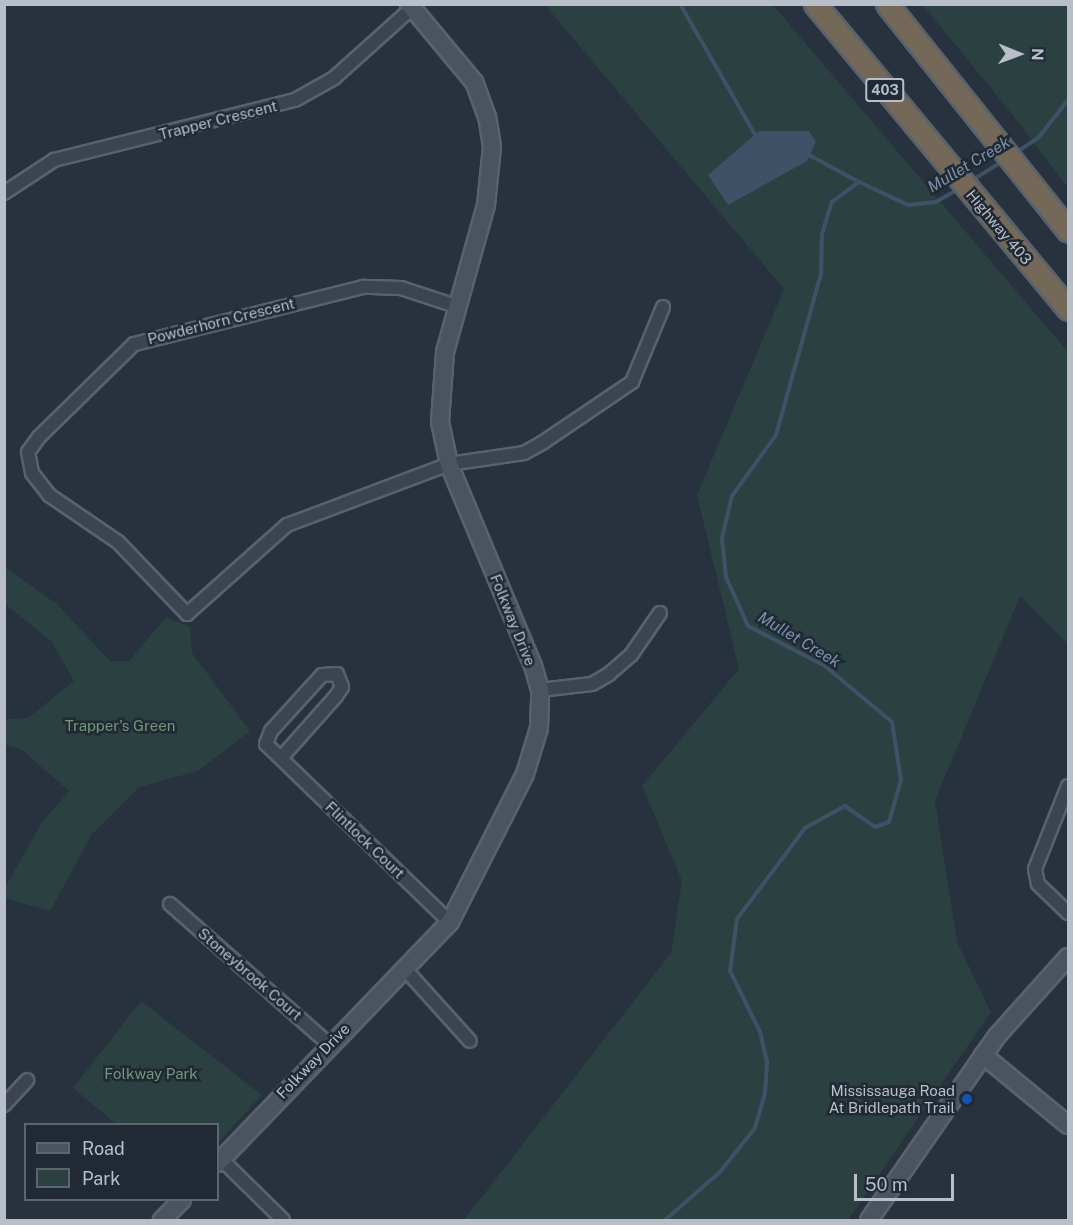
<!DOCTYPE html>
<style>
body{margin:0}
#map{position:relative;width:1073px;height:1225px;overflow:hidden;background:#27323e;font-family:"Public Sans",sans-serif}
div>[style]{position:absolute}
.green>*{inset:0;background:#2a4041}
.water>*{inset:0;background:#3f5166}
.stream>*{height:4px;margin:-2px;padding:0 2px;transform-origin:2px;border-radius:2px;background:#3f5166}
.roads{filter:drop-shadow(2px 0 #59626c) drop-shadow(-2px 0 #59626c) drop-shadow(0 2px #59626c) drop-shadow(0 -2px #59626c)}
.street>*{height:12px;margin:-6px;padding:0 6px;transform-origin:6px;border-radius:6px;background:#3b444f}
.secondary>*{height:16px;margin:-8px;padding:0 8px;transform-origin:8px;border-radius:8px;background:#4a5461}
.highway>*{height:21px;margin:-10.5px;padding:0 10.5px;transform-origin:10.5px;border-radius:10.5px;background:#746859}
.dots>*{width:16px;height:16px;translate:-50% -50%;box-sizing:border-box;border:3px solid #202934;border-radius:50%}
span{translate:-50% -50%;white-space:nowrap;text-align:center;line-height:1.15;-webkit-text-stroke:5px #202934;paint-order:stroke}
.shield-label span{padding:2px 4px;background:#202934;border:2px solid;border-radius:4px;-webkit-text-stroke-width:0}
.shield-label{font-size:14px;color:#b8bfc9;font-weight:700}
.street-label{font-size:15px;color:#b8bfc9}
.park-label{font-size:15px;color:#719878}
.poi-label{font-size:15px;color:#b8bfc9}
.right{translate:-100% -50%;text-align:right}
.water-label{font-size:16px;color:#7b91aa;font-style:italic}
.frame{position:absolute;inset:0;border:6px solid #b8bfc9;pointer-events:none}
.legend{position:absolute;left:24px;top:1123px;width:195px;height:78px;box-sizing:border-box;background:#202934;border:2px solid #5d6570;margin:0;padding:8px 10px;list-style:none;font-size:18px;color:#b8bfc9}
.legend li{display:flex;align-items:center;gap:12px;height:30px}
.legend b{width:30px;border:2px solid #5d6570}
.north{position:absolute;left:989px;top:24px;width:60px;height:60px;-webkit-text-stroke:4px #202934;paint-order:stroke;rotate:91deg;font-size:16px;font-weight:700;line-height:24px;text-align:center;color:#b8bfc9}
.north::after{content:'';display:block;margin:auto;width:21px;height:27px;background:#b8bfc9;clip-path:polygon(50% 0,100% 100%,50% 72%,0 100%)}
.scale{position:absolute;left:854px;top:1174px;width:100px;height:27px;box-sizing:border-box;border:3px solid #b8bfc9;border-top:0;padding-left:8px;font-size:18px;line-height:21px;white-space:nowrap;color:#b8bfc9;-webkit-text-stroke:4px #202934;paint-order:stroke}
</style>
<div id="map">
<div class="green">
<i style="clip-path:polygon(545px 5px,773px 5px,1068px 352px,1068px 644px,1020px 596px,935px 801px,957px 942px,991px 1012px,848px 1220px,464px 1220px,671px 953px,682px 881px,642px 786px,739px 669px,697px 495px,784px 289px)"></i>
<i style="clip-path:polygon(923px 5px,1068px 5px,1068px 188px,1011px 113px)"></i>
<i style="clip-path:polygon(5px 567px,58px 605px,110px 661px,129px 661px,166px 617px,190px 627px,192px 653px,250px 731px,198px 771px,139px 787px,92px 834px,50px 911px,5px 898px,5px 887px,43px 821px,69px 791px,21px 749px,5px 745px,5px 719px,28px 718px,74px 681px,51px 641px,5px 604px)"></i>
<i style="clip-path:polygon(141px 1001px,262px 1095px,218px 1143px,218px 1124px,116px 1124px,73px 1088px)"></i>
</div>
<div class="water">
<i style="clip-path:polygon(759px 131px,809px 131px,816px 142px,807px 161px,728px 205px,708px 175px)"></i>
</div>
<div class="stream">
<i style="left:680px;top:4px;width:152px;rotate:60.1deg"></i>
<i style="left:807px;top:154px;width:59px;rotate:28.3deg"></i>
<i style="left:1014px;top:154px;width:30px;rotate:-34deg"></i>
<i style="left:1039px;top:137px;width:47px;rotate:-51.9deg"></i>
<i style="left:971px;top:181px;width:38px;rotate:-32deg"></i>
<i style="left:665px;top:1220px;width:73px;rotate:-41.1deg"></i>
<i style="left:720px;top:1172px;width:56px;rotate:-51.5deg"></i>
<i style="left:755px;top:1128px;width:36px;rotate:-74deg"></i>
<i style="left:765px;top:1093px;width:31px;rotate:-86deg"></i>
<i style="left:767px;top:1062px;width:31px;rotate:-103deg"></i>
<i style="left:760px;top:1032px;width:68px;rotate:-116.2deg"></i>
<i style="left:730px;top:971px;width:52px;rotate:-82.3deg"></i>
<i style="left:737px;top:919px;width:114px;rotate:-53.2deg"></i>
<i style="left:805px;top:828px;width:46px;rotate:-28.8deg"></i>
<i style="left:845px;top:806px;width:37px;rotate:35deg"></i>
<i style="left:875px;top:827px;width:15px;rotate:-20deg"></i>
<i style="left:889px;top:822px;width:44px;rotate:-74.1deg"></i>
<i style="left:901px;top:780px;width:59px;rotate:-98.8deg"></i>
<i style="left:892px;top:722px;width:87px;rotate:-140.1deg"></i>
<i style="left:825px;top:666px;width:87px;rotate:-152.5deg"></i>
<i style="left:748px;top:626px;width:54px;rotate:-114.2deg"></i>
<i style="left:726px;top:577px;width:39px;rotate:-96deg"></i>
<i style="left:722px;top:538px;width:43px;rotate:-76.6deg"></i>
<i style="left:732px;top:496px;width:75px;rotate:-54.2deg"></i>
<i style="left:776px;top:435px;width:167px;rotate:-74.4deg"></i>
<i style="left:821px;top:274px;width:40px;rotate:-88.6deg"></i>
<i style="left:822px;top:234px;width:34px;rotate:-73deg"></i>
<i style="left:832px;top:202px;width:34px;rotate:-37deg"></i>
<i style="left:859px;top:182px;width:54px;rotate:25.1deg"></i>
<i style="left:908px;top:205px;width:28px;rotate:-6deg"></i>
<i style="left:936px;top:202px;width:28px;rotate:-30deg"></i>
</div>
<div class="roads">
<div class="street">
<i style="left:4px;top:193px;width:60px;rotate:-33.4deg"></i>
<i style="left:54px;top:160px;width:248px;rotate:-14deg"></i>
<i style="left:295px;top:100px;width:45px;rotate:-29.4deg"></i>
<i style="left:334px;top:78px;width:105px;rotate:-41.9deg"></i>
<i style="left:456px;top:306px;width:58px;rotate:-161.9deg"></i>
<i style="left:401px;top:288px;width:38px;rotate:-178deg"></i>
<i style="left:363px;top:287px;width:236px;rotate:166deg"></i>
<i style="left:134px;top:344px;width:133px;rotate:135.6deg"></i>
<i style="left:39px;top:437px;width:19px;rotate:126deg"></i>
<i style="left:28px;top:452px;width:21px;rotate:79deg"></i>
<i style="left:32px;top:473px;width:28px;rotate:52deg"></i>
<i style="left:49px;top:495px;width:83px;rotate:34.3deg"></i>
<i style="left:118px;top:542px;width:100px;rotate:46.2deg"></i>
<i style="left:187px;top:614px;width:134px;rotate:-41.7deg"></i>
<i style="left:287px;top:525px;width:173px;rotate:-20.6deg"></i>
<i style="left:449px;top:464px;width:76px;rotate:-8.3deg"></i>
<i style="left:524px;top:453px;width:21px;rotate:-29deg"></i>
<i style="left:542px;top:443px;width:109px;rotate:-34.1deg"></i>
<i style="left:632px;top:382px;width:81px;rotate:-67.5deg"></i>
<i style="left:540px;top:690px;width:52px;rotate:-6.6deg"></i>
<i style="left:592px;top:684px;width:20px;rotate:-30deg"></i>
<i style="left:609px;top:674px;width:29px;rotate:-41deg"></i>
<i style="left:631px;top:655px;width:51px;rotate:-55.4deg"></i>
<i style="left:281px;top:758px;width:83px;rotate:-48.4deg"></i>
<i style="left:336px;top:696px;width:11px;rotate:-56deg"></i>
<i style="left:342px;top:687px;width:14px;rotate:-111deg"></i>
<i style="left:337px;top:674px;width:15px;rotate:176deg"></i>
<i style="left:322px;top:675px;width:76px;rotate:132.3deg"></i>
<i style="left:271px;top:731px;width:14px;rotate:111deg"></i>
<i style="left:266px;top:744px;width:256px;rotate:44.1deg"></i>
<i style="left:1068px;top:786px;width:89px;rotate:111.7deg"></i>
<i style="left:1035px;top:869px;width:15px;rotate:79deg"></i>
<i style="left:1038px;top:884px;width:42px;rotate:44deg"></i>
<i style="left:170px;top:904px;width:212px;rotate:41.4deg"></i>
<i style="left:404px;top:968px;width:98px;rotate:47.9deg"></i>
<i style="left:4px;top:1105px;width:34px;rotate:-47deg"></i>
<i style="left:221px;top:1159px;width:87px;rotate:44.5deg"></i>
</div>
<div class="secondary">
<i style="left:983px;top:1055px;width:110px;rotate:39.5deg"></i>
<i style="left:218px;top:1163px;width:335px;rotate:-46.1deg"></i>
<i style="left:450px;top:922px;width:166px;rotate:-63.1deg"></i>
<i style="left:525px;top:774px;width:48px;rotate:-73.1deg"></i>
<i style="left:539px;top:728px;width:38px;rotate:-88deg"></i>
<i style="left:540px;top:690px;width:25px;rotate:-106deg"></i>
<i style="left:533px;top:666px;width:219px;rotate:-112.6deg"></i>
<i style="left:449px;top:464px;width:43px;rotate:-102.1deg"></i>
<i style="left:440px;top:422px;width:70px;rotate:-85.9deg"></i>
<i style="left:445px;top:352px;width:153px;rotate:-74.4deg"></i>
<i style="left:486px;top:205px;width:58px;rotate:-84.1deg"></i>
<i style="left:492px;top:147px;width:30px;rotate:-99deg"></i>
<i style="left:487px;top:117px;width:37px;rotate:-110deg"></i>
<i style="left:474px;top:82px;width:102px;rotate:-129.8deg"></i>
<i style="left:162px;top:1220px;width:28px;rotate:-45deg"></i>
<i style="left:869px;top:1220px;width:224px;rotate:-55.2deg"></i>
<i style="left:997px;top:1036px;width:106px;rotate:-48.1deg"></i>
</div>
<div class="highway">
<i style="left:815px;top:4px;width:396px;rotate:50.3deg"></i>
<i style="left:887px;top:4px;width:290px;rotate:51.4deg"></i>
</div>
</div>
<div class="dots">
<i style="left:967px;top:1099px;background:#1a4fb4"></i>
</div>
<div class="shield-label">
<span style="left:885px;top:90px">403</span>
</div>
<div class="street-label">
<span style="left:218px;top:120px;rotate:-14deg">Trapper Crescent</span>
<span style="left:999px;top:227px;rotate:50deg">Highway 403</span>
<span style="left:221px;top:321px;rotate:-14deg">Powderhorn Crescent</span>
<span style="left:513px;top:620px;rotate:68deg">Folkway Drive</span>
<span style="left:365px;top:840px;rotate:44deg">Flintlock Court</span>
<span style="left:250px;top:974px;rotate:41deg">Stoneybrook Court</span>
<span style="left:313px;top:1061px;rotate:-46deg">Folkway Drive</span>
</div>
<div class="park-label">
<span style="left:120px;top:726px">Trapper's Green</span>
<span style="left:151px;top:1074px">Folkway Park</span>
</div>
<div class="poi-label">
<span class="right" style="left:955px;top:1099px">Mississauga Road<br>At Bridlepath Trail</span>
</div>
<div class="water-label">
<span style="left:969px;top:165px;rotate:-31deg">Mullet Creek</span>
<span style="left:799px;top:640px;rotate:31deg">Mullet Creek</span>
</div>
<div class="frame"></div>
<ul class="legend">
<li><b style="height:8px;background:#4a5461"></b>Road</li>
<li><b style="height:16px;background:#2a4041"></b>Park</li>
</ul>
<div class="north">N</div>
<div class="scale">50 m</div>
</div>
